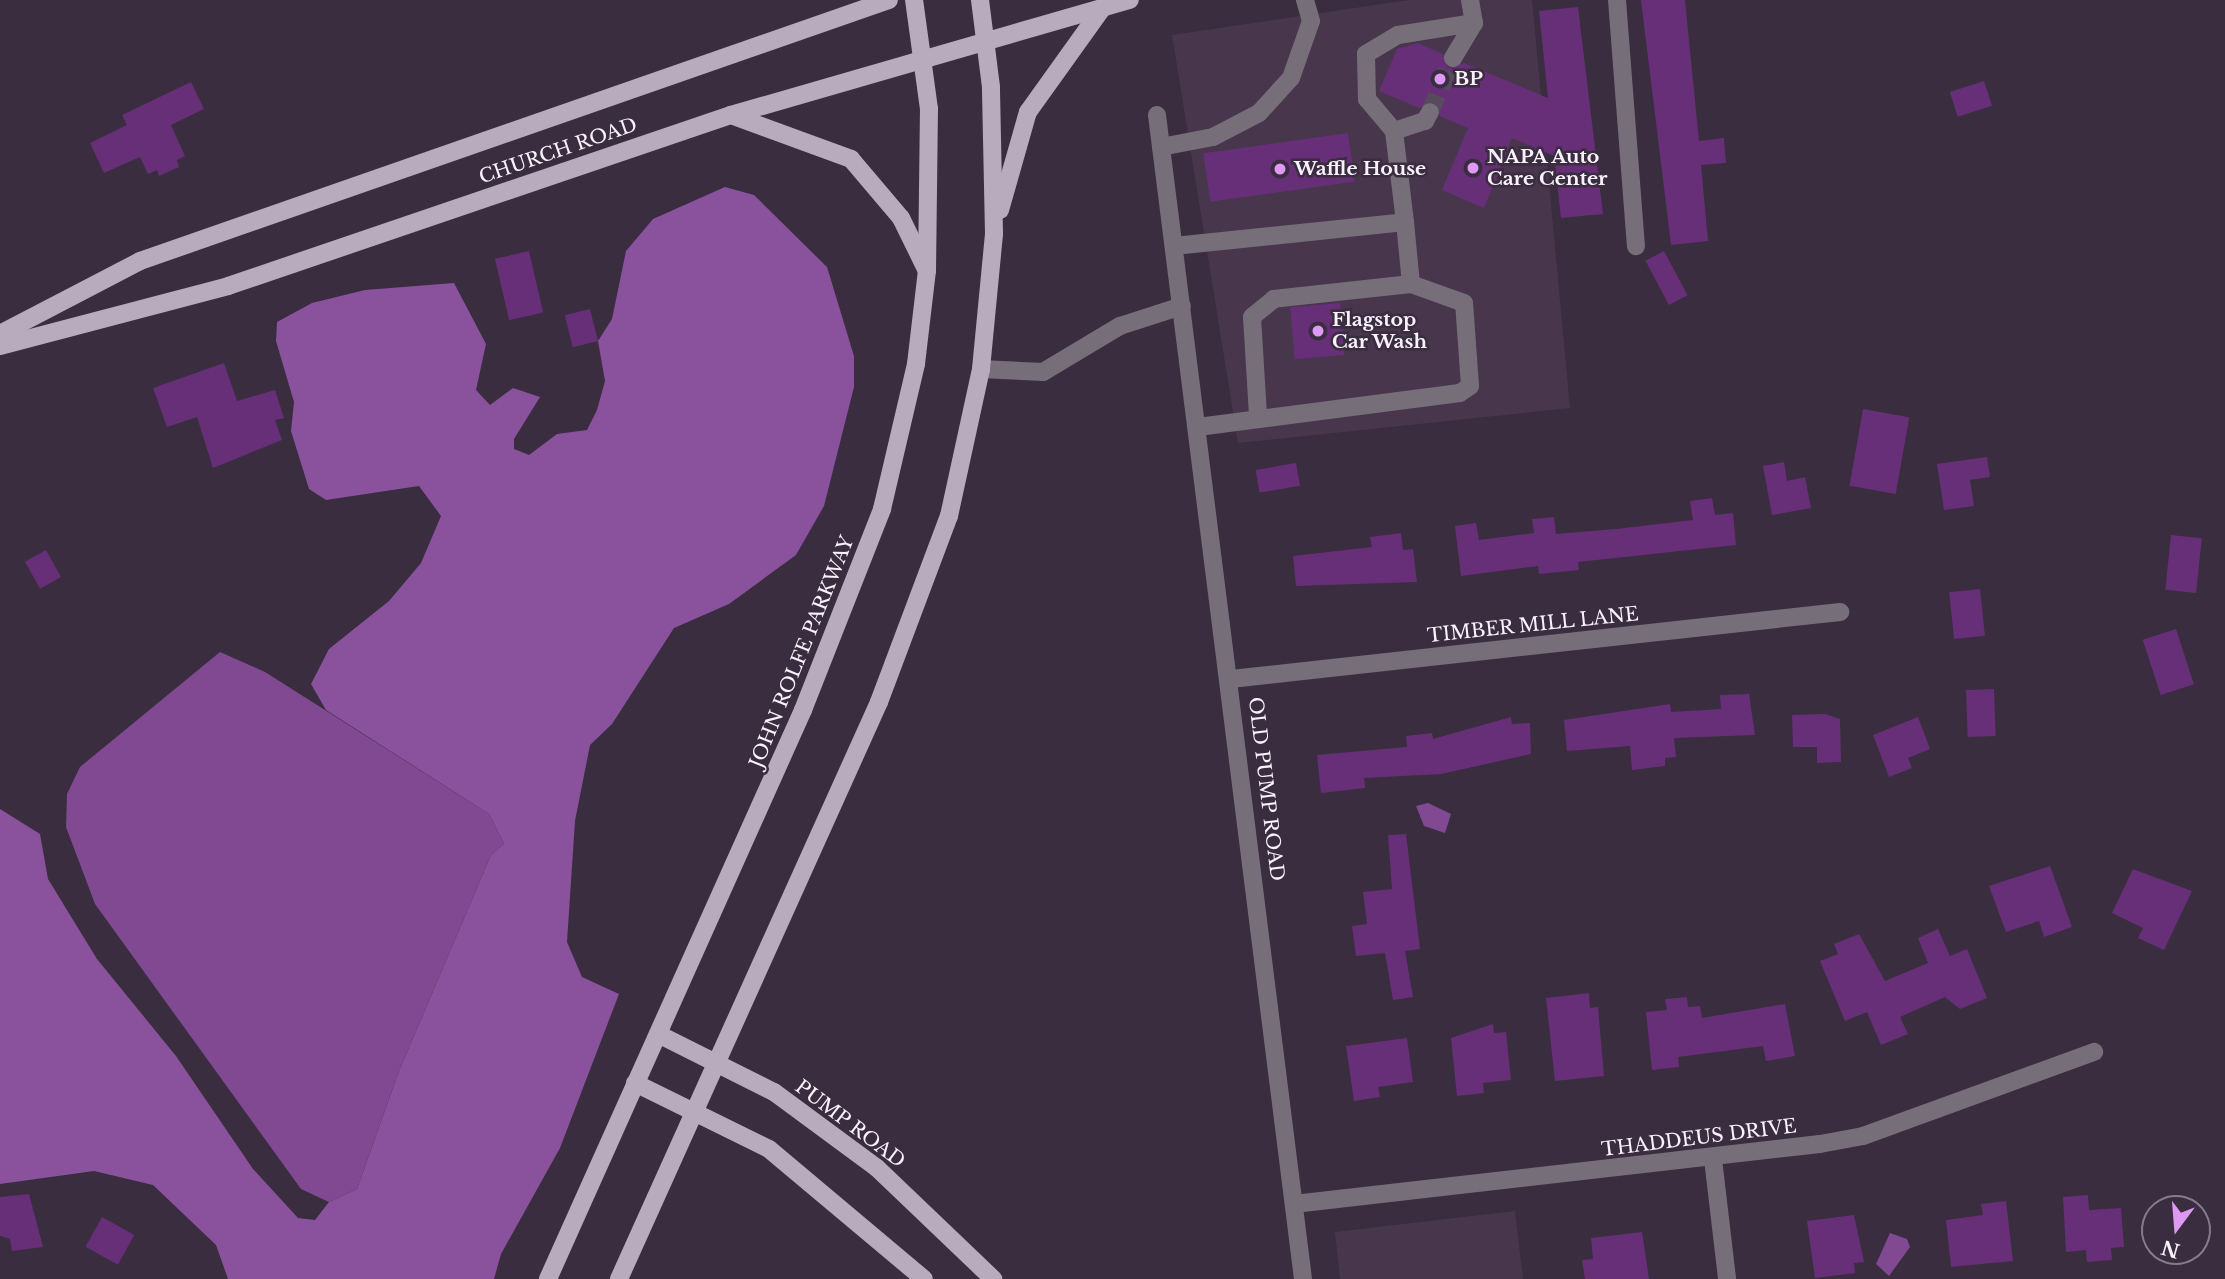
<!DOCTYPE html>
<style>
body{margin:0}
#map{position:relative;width:2225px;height:1279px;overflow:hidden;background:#3a2d3f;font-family:"Libre Baskerville",serif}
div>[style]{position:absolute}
.built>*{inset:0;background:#48364d}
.forest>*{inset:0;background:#8a519c}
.water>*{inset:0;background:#824993}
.building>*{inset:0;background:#672f78;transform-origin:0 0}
.minor-tunnel>*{height:18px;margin-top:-9px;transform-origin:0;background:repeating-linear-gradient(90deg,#574a5c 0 18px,transparent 0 27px)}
.minor>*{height:18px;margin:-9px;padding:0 9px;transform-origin:9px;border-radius:9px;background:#766f79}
.major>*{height:18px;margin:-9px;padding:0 9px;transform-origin:9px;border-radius:9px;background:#b9abbe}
.dots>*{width:19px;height:19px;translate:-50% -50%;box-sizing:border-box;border:4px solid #3a2d3f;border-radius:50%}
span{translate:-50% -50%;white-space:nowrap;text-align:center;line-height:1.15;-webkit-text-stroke:5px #3a2d3f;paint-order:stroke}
.poi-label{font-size:19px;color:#faf1fd;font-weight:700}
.left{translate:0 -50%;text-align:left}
.street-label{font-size:19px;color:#faf1fd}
.north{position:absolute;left:2141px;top:1195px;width:70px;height:70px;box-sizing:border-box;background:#3a2d3f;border:2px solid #877b8b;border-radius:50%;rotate:196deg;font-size:19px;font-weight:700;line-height:28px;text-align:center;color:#faf1fd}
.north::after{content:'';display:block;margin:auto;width:24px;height:32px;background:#dd99f3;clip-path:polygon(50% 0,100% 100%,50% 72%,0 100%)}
</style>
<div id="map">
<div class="built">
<i style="clip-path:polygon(1409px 0,1532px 0,1570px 408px,1238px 443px,1172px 35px)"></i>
<i style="clip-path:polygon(1515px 1211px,1523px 1279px,1340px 1279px,1335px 1232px)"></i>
</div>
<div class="forest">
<i style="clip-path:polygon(725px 187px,754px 195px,827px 267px,854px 356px,854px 387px,824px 506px,796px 555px,729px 604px,674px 628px,612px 724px,590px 745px,575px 821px,567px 942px,582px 977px,619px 994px,560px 1148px,501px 1254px,494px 1279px,228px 1279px,216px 1245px,153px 1185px,94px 1171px,0 1184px,0 809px,40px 834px,48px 879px,97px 959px,176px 1056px,253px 1169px,298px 1218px,315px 1220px,329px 1202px,357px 1189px,399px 1071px,491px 855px,504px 844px,489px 814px,326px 710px,311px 684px,329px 649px,389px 601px,421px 563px,441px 516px,419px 486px,326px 500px,309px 489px,291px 431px,294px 402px,276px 341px,277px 322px,312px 303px,365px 290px,454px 283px,486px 344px,476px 390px,490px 405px,513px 388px,540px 397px,514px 439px,514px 449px,529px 455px,557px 434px,587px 430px,597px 410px,605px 381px,598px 341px,612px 319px,626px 251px,653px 219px)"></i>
</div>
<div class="water">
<i style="clip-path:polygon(220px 652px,265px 672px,489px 814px,504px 844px,491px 855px,399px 1071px,357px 1189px,329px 1202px,301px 1189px,95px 904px,66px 827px,67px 794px,80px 767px)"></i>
<i style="clip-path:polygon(1428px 803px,1451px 814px,1445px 833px,1424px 826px,1416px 806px)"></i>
<i style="clip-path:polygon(1890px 1233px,1907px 1239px,1910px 1247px,1889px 1276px,1876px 1264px)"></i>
</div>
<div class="building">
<i style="clip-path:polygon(1641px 0,1685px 0,1699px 141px,1724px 138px,1726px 163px,1701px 165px,1708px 241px,1671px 245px)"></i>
<i style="clip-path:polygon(1578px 7px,1603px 214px,1561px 218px,1554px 156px,1512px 138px,1484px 208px,1442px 190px,1468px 128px,1440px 116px,1435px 102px,1419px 108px,1379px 91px,1397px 49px,1418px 43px,1443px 54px,1448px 68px,1464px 63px,1548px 98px,1539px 11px)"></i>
<i style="left:1984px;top:81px;width:26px;height:36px;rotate:72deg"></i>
<i style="clip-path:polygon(191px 82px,204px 109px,171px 125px,185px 156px,177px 160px,179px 167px,159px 176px,157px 170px,148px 174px,140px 157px,104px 173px,90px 143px,127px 125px,122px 115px)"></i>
<i style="left:1348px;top:133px;width:49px;height:146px;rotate:82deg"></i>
<i style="left:529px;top:251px;width:63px;height:35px;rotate:77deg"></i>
<i style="left:1664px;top:251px;width:50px;height:21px;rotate:62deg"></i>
<i style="left:1340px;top:303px;width:52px;height:50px;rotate:85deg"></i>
<i style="left:590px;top:309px;width:33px;height:26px;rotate:76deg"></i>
<i style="clip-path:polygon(224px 363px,237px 401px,275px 390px,284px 418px,275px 420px,282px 440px,213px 468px,197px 417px,167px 427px,153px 388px)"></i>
<i style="left:1863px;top:409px;width:47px;height:78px;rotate:10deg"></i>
<i style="clip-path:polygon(1987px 457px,1990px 477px,1970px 480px,1974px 506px,1944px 510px,1937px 464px)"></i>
<i style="clip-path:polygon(1784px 462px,1787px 481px,1805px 477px,1811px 508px,1772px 515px,1763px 466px)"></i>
<i style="left:1296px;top:463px;width:23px;height:41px;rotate:80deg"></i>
<i style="clip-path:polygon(1712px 498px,1715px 515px,1733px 513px,1736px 545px,1578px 562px,1579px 570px,1539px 574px,1538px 566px,1461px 576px,1455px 526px,1476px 523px,1479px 540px,1534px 533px,1532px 519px,1554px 517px,1556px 534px,1616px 529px,1693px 520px,1690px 501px)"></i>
<i style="clip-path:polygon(1401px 533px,1403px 550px,1413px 549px,1417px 582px,1296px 586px,1293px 556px,1372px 547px,1370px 537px)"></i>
<i style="left:2171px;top:535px;width:31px;height:55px;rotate:6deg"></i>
<i style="left:46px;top:550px;width:31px;height:24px;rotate:61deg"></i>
<i style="left:1980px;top:589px;width:47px;height:31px;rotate:84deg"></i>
<i style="left:2176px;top:629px;width:58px;height:35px;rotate:72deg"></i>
<i style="left:1994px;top:689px;width:47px;height:28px;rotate:88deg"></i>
<i style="clip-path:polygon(1749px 694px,1755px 735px,1674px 738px,1676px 757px,1665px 758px,1665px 766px,1632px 770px,1630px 746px,1567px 751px,1564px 720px,1670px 704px,1671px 712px,1721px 709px,1720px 695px)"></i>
<i style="clip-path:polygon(1825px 714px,1840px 719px,1841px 762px,1817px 763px,1817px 747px,1793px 747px,1792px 715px)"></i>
<i style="clip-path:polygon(1511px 717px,1512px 724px,1530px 723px,1531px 754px,1441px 774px,1364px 778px,1365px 788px,1321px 793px,1317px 755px,1407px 747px,1406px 736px,1432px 733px,1433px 739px)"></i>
<i style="clip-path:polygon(1918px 717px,1930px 749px,1908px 758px,1912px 768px,1889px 777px,1873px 735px)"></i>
<i style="clip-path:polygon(1406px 834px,1420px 949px,1405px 951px,1413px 997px,1393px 1000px,1385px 953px,1356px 956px,1352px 926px,1367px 924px,1363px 892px,1392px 889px,1388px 835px)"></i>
<i style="clip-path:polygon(2050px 866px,2072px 927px,2044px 937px,2039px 921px,2006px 932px,1989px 886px)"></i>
<i style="clip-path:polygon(2133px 869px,2192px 891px,2164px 950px,2138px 938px,2143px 928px,2112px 913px)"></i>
<i style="clip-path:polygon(1938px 929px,1950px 956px,1967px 949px,1987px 998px,1960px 1009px,1945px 997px,1900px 1017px,1908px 1034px,1881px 1045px,1867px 1012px,1845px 1021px,1820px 961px,1838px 954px,1834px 944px,1859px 934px,1885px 981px,1928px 963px,1918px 938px)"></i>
<i style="clip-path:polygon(1589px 993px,1590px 1008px,1598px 1007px,1604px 1076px,1555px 1081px,1546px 998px)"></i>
<i style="clip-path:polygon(1687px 997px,1688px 1007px,1700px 1006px,1702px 1018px,1785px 1004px,1795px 1056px,1766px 1061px,1763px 1046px,1678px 1057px,1679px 1067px,1652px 1070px,1646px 1012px,1667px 1010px,1665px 999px)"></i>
<i style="clip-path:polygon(1493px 1024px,1494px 1033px,1506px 1032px,1511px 1080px,1483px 1083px,1484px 1093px,1457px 1096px,1451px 1038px)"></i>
<i style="clip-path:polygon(1407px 1038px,1413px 1082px,1378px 1087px,1380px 1097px,1354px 1101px,1346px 1046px)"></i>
<i style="clip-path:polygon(29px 1194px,43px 1247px,12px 1251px,10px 1239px,0 1236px,0 1197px)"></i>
<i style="clip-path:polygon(2088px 1195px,2089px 1210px,2121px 1208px,2124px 1247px,2111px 1248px,2112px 1260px,2087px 1262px,2086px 1250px,2066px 1252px,2063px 1197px)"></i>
<i style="clip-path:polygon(2006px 1201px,2013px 1261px,1951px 1267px,1946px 1220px,1983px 1215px,1981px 1204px)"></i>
<i style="clip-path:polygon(1854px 1215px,1864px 1262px,1854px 1263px,1855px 1273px,1815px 1278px,1807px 1221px)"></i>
<i style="left:102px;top:1217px;width:37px;height:34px;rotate:29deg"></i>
<i style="clip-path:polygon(1642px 1232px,1649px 1279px,1585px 1279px,1582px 1260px,1593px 1259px,1591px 1238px)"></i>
</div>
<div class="minor-tunnel">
<i style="left:1430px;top:112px;width:59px;rotate:-66.9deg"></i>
</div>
<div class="minor">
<i style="left:1617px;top:0;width:247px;rotate:85.6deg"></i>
<i style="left:1453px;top:58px;width:41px;rotate:-59deg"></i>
<i style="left:1157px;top:115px;width:1173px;rotate:82.85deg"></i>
<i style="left:1394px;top:131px;width:33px;rotate:-18deg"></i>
<i style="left:1425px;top:121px;width:10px;rotate:-61deg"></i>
<i style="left:1161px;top:147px;width:53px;rotate:-10.9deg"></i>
<i style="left:1213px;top:137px;width:52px;rotate:-27.6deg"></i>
<i style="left:1259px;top:113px;width:47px;rotate:-47.6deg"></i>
<i style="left:1291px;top:78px;width:60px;rotate:-70.7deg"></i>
<i style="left:1311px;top:21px;width:22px;rotate:-106deg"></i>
<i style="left:1405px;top:222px;width:62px;rotate:84.5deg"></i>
<i style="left:1174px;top:246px;width:232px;rotate:-5.9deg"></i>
<i style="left:1405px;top:222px;width:92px;rotate:-96.9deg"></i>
<i style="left:1394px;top:131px;width:42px;rotate:-130.2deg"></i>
<i style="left:1367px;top:99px;width:45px;rotate:-91.3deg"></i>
<i style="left:1366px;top:54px;width:37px;rotate:-31deg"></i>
<i style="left:1398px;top:35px;width:77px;rotate:-9deg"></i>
<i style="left:1474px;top:23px;width:23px;rotate:-100deg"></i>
<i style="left:981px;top:369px;width:62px;rotate:2.8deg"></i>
<i style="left:1043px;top:372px;width:90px;rotate:-30.9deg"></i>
<i style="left:1120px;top:326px;width:65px;rotate:-17.9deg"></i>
<i style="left:1198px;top:427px;width:264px;rotate:-7.4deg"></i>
<i style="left:1460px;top:393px;width:12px;rotate:-35deg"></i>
<i style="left:1470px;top:386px;width:83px;rotate:-94.1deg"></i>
<i style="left:1464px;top:303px;width:56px;rotate:-160.3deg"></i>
<i style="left:1411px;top:284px;width:138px;rotate:173.8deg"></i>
<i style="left:1274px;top:299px;width:28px;rotate:141deg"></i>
<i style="left:1252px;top:317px;width:98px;rotate:86.5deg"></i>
<i style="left:1231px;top:679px;width:613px;rotate:-6.28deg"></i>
<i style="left:1713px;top:1159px;width:121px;rotate:83.3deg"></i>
<i style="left:1294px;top:1204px;width:529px;rotate:-6.51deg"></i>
<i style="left:1820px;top:1144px;width:44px;rotate:-10.5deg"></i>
<i style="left:1863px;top:1136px;width:246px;rotate:-20deg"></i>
</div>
<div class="major">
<i style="left:731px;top:115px;width:128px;rotate:20.1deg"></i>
<i style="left:851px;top:159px;width:77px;rotate:49.7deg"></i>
<i style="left:901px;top:218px;width:57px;rotate:63.9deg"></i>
<i style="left:1000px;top:210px;width:102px;rotate:-74.1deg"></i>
<i style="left:1028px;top:112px;width:130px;rotate:-54.4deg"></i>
<i style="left:0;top:334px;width:158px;rotate:-27.5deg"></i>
<i style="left:140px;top:261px;width:793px;rotate:-19.21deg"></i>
<i style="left:0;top:346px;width:236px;rotate:-14.7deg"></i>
<i style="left:228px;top:286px;width:531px;rotate:-18.78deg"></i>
<i style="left:731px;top:115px;width:415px;rotate:-16.1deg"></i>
<i style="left:658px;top:1034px;width:130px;rotate:26.6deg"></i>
<i style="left:774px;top:1092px;width:128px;rotate:36.4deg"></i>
<i style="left:877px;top:1168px;width:161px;rotate:43.7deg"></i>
<i style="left:635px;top:1083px;width:149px;rotate:26.2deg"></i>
<i style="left:769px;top:1149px;width:202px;rotate:40deg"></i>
<i style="left:548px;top:1279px;width:624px;rotate:-65.86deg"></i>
<i style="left:803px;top:710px;width:216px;rotate:-68.5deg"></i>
<i style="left:882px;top:509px;width:149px;rotate:-76.8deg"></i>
<i style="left:916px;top:364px;width:94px;rotate:-83.3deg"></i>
<i style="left:927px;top:271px;width:162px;rotate:-89.3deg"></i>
<i style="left:929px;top:109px;width:110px;rotate:-97.8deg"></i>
<i style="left:619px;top:1279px;width:633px;rotate:-65.74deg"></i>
<i style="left:879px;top:702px;width:199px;rotate:-69.4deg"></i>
<i style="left:949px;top:516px;width:150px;rotate:-77.7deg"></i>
<i style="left:981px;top:369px;width:136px;rotate:-84.5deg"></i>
<i style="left:994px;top:234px;width:147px;rotate:-91.2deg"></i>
<i style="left:991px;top:87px;width:88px;rotate:-97.2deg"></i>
</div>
<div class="dots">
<i style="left:1440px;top:79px;background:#dd99f3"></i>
<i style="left:1473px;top:168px;background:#dd99f3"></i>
<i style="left:1280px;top:169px;background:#dd99f3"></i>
<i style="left:1318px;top:331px;background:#dd99f3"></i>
</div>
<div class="poi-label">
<span class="left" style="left:1454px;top:79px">BP</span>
<span class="left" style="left:1487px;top:168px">NAPA Auto<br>Care Center</span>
<span class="left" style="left:1294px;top:169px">Waffle House</span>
<span class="left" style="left:1332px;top:331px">Flagstop<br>Car Wash</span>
</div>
<div class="street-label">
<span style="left:558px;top:151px;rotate:-19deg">CHURCH ROAD</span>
<span style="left:1533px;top:625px;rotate:-6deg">TIMBER MILL LANE</span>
<span style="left:802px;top:652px;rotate:-68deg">JOHN ROLFE PARKWAY</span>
<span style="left:1266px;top:789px;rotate:83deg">OLD PUMP ROAD</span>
<span style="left:850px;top:1124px;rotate:37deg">PUMP ROAD</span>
<span style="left:1699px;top:1138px;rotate:-7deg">THADDEUS DRIVE</span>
</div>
<div class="north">N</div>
</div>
